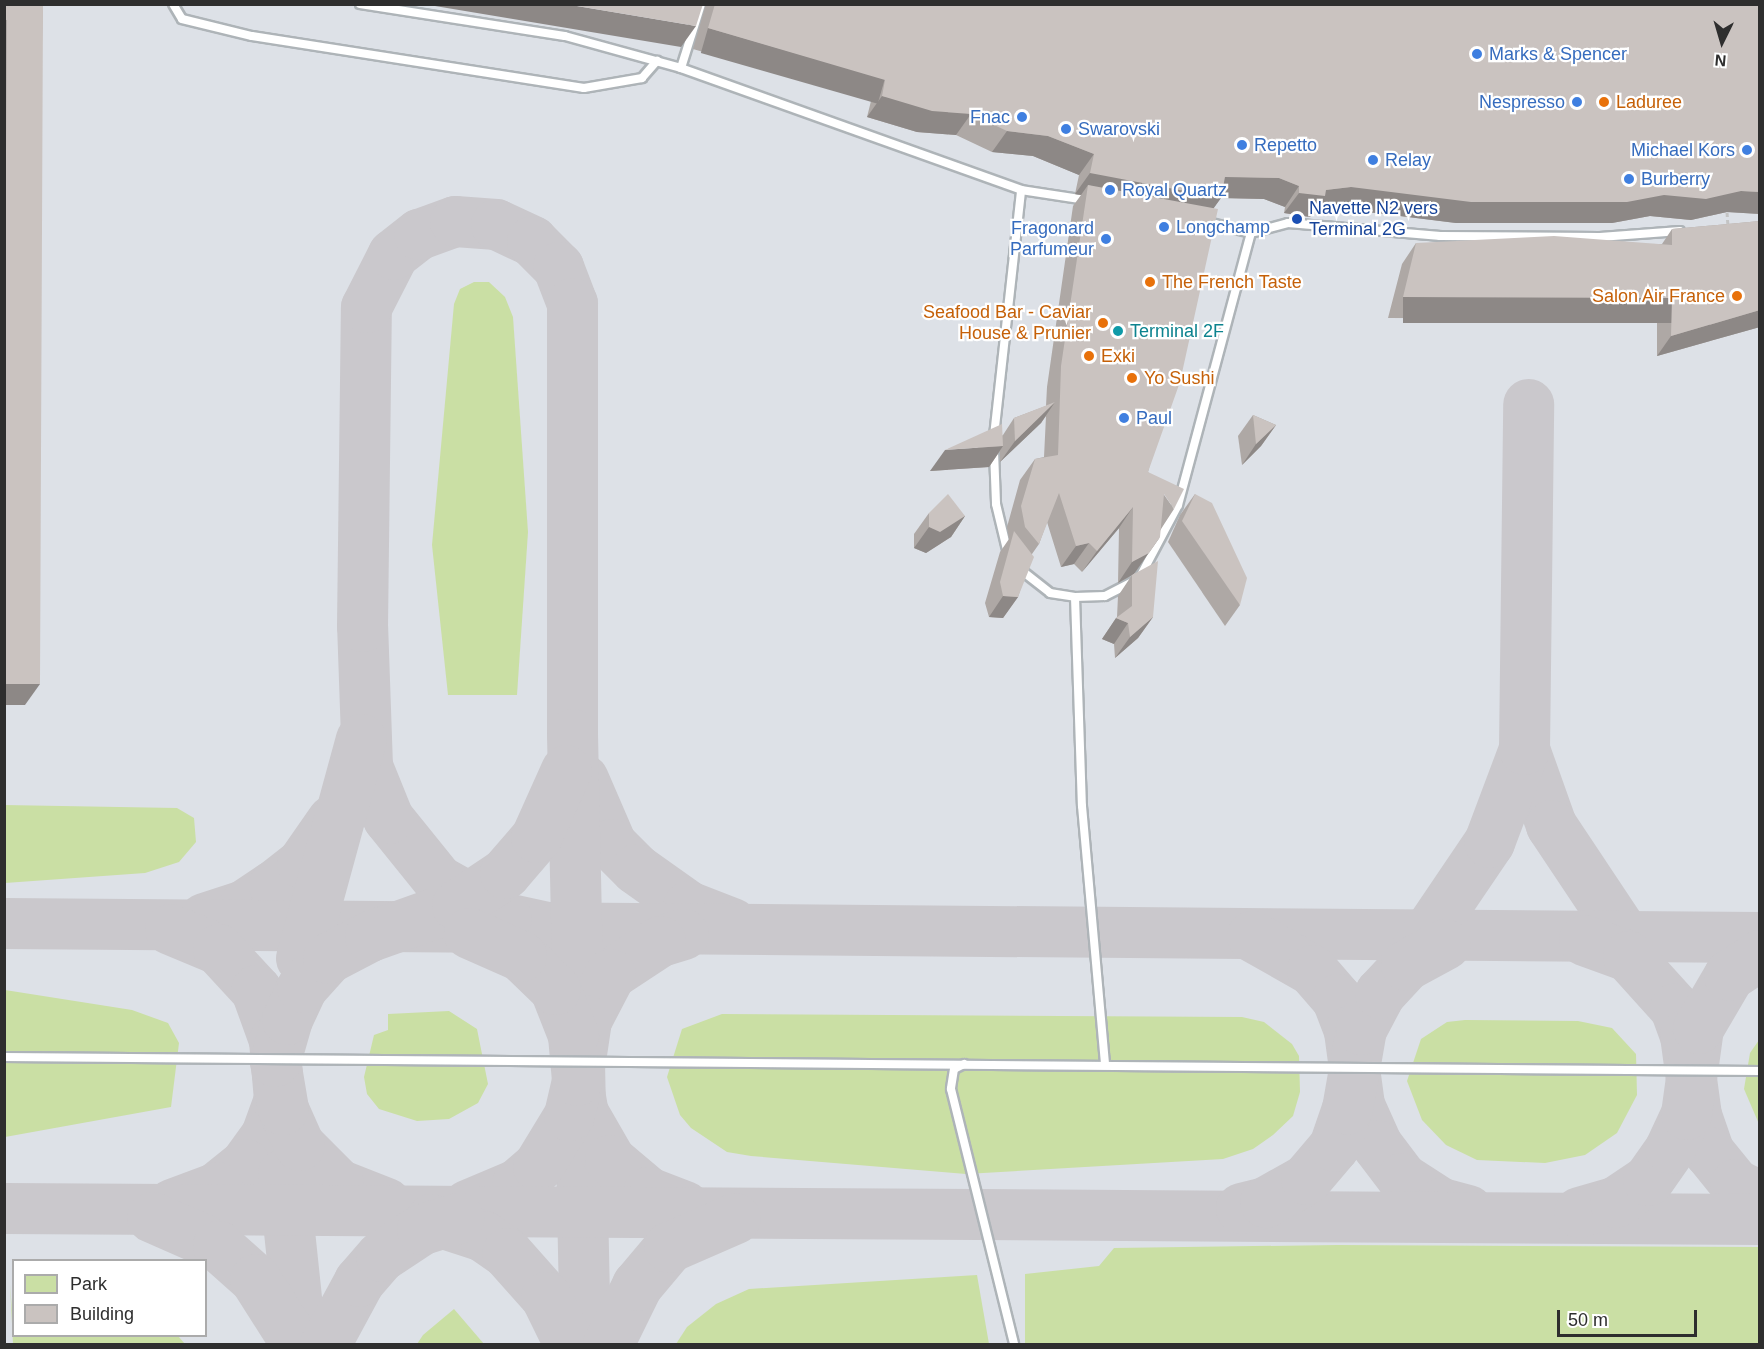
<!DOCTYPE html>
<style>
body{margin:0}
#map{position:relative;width:1764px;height:1349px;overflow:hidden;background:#eee5e2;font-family:Arial,sans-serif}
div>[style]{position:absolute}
.airport>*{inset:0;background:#dde1e7}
.green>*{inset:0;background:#cadfa4}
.taxiway>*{height:51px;margin:-25.5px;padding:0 25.5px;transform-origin:25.5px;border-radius:25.5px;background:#cac8cc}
.path>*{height:3px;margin-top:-1.5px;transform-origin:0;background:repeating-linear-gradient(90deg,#c4c4c4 0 4.5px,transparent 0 7.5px)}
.roads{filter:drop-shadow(2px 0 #aeb4b8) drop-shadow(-2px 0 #aeb4b8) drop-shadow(0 2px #aeb4b8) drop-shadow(0 -2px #aeb4b8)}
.lane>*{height:8px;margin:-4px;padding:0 4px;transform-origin:4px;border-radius:4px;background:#fff}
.wall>*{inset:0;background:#aea8a5}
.shaded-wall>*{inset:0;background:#8d8886;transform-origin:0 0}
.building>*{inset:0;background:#cac3c0}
.dots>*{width:16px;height:16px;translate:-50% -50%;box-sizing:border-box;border:3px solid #fff;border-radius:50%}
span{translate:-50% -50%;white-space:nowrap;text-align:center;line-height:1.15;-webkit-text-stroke:4.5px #fff;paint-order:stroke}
.shop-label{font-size:18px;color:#366cbe}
.left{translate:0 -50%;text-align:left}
.right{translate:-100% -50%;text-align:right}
.food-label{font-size:18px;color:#c56008}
.transit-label{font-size:18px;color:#164399}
.culture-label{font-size:18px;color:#0d838f}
.frame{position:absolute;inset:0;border:6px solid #2e2e2e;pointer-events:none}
.legend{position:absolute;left:12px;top:1259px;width:195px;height:78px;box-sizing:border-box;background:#fff;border:2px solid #ababab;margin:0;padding:8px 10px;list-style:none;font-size:18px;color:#2e2e2e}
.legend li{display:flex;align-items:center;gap:12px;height:30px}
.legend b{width:30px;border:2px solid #ababab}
.north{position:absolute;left:1692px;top:12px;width:60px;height:60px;-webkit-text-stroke:4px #fff;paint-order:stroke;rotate:185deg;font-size:16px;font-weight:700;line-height:24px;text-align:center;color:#2e2e2e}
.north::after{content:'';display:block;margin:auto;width:21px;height:27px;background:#2e2e2e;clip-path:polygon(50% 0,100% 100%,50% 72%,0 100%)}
.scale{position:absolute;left:1557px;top:1310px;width:140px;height:27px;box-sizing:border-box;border:3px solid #2e2e2e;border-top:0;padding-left:8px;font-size:18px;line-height:21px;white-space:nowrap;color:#2e2e2e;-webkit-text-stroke:4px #fff;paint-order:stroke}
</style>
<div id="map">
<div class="airport">
<i style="clip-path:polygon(evenodd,5px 5px,1759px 5px,1759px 1344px,5px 1344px,5px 5px,14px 1260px,206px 1260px,206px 1336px,14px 1336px,14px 1260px)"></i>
</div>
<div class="green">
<i style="clip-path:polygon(474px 282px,489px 282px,505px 297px,513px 317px,528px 532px,517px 695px,448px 695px,432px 545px,454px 304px,460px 289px)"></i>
<i style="clip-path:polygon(4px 805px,177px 808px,194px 818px,196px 842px,179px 862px,145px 873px,5px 883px)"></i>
<i style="clip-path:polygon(5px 990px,132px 1010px,168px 1023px,179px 1043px,171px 1107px,5px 1137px)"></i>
<i style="clip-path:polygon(449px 1011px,477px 1029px,488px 1084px,478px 1103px,449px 1119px,417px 1121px,379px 1109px,367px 1094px,364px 1077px,374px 1035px,388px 1030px,388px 1014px)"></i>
<i style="clip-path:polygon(722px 1014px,1242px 1017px,1264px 1022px,1292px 1044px,1299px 1056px,1300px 1092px,1293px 1116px,1273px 1135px,1253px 1149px,1223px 1159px,966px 1174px,751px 1156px,727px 1152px,691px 1128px,680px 1115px,667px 1077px,682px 1029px)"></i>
<i style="clip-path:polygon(1465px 1020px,1578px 1021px,1612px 1028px,1636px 1054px,1637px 1095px,1617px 1133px,1585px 1155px,1545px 1163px,1477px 1160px,1446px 1145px,1422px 1120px,1407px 1081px,1421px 1039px,1447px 1022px)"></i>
<i style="clip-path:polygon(1759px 1040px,1759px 1124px,1744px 1089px,1750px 1053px)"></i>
<i style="clip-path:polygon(1337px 1245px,1759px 1247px,1759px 1344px,1025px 1344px,1025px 1274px,1099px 1266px,1114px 1248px)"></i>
<i style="clip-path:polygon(977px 1275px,989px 1344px,676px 1344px,687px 1327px,716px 1304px,749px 1289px)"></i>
<i style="clip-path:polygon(10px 1284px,14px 1336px,178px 1336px,185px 1344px,13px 1344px)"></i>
<i style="clip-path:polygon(454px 1309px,484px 1344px,417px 1344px,423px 1335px)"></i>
</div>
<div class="taxiway">
<i style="left:1524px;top:749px;width:81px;rotate:70.4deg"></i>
<i style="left:1551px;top:825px;width:159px;rotate:56.3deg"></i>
<i style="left:583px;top:779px;width:71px;rotate:66.7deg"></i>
<i style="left:611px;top:844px;width:35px;rotate:45deg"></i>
<i style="left:636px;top:869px;width:64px;rotate:35.4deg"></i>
<i style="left:688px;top:906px;width:47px;rotate:21.1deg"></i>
<i style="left:204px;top:918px;width:42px;rotate:-18deg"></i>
<i style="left:244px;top:905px;width:36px;rotate:-34deg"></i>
<i style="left:274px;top:885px;width:36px;rotate:-38deg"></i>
<i style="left:302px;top:863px;width:52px;rotate:-55.1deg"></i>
<i style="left:4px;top:923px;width:1756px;rotate:0.46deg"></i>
<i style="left:551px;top:928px;width:46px;rotate:-167.5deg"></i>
<i style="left:506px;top:918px;width:78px;rotate:-150.8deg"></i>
<i style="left:438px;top:880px;width:80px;rotate:-128.9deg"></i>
<i style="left:388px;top:818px;width:56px;rotate:-112deg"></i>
<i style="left:367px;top:766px;width:140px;rotate:-92deg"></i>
<i style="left:362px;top:626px;width:319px;rotate:-89.3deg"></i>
<i style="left:366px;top:307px;width:59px;rotate:-63deg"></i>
<i style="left:393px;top:254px;width:33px;rotate:-38deg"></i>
<i style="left:419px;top:234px;width:38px;rotate:-20deg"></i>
<i style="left:455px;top:221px;width:41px;rotate:4.2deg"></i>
<i style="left:496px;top:224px;width:40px;rotate:25deg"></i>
<i style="left:532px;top:241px;width:37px;rotate:45deg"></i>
<i style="left:558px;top:267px;width:39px;rotate:69deg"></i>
<i style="left:572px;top:303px;width:431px;rotate:90deg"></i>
<i style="left:572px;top:734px;width:610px;rotate:88.78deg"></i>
<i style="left:170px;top:929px;width:52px;rotate:22.6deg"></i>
<i style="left:218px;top:949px;width:56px;rotate:47.2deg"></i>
<i style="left:256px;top:990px;width:53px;rotate:70.2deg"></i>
<i style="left:274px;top:1040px;width:59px;rotate:85.2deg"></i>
<i style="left:279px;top:1099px;width:38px;rotate:110deg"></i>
<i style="left:266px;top:1135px;width:36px;rotate:126deg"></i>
<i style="left:245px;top:1164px;width:36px;rotate:141deg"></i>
<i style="left:217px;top:1187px;width:48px;rotate:159.3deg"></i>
<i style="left:683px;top:934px;width:24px;rotate:163deg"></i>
<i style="left:660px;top:941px;width:60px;rotate:146.6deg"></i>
<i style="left:610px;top:974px;width:52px;rotate:117.6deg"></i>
<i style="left:586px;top:1020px;width:61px;rotate:98.5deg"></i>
<i style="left:577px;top:1080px;width:34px;rotate:80deg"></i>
<i style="left:583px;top:1113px;width:54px;rotate:60.1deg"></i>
<i style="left:610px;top:1160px;width:50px;rotate:40.1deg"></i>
<i style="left:648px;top:1192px;width:39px;rotate:21deg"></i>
<i style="left:1252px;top:936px;width:69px;rotate:29.5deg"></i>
<i style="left:1312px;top:970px;width:38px;rotate:49deg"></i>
<i style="left:1337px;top:999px;width:34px;rotate:69deg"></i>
<i style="left:1349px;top:1031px;width:75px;rotate:82.3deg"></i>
<i style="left:1359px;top:1105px;width:44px;rotate:65.8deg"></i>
<i style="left:1377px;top:1145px;width:41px;rotate:52.9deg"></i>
<i style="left:1402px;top:1178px;width:46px;rotate:32.7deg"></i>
<i style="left:1441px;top:1203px;width:28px;rotate:15deg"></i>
<i style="left:1584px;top:940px;width:47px;rotate:20deg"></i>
<i style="left:1628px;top:956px;width:70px;rotate:47.9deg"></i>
<i style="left:1675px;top:1008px;width:29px;rotate:70deg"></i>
<i style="left:1685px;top:1035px;width:81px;rotate:82.2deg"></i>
<i style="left:1696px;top:1115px;width:39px;rotate:71deg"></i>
<i style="left:1709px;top:1152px;width:41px;rotate:50.9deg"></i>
<i style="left:1735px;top:1184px;width:28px;rotate:26deg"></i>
<i style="left:1411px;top:957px;width:139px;rotate:-55.9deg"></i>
<i style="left:1489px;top:842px;width:99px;rotate:-69.4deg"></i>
<i style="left:1524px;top:749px;width:345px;rotate:-89.3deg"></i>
<i style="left:301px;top:958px;width:227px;rotate:-74.7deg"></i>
<i style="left:283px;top:1174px;width:171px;rotate:84deg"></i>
<i style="left:386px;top:1203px;width:52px;rotate:-158.4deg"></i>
<i style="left:338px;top:1184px;width:55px;rotate:-135deg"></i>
<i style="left:299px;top:1145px;width:39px;rotate:-114deg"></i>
<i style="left:283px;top:1109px;width:49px;rotate:-99.5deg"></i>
<i style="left:275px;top:1061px;width:44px;rotate:-74.1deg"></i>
<i style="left:287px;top:1019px;width:35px;rotate:-65deg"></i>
<i style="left:302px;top:987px;width:39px;rotate:-48deg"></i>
<i style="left:328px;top:958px;width:47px;rotate:-27.6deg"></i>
<i style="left:370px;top:936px;width:92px;rotate:-19.6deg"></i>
<i style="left:457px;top:905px;width:58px;rotate:-33.7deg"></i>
<i style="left:505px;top:873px;width:48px;rotate:-49.3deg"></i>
<i style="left:536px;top:837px;width:73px;rotate:-65.9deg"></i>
<i style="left:467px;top:1205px;width:54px;rotate:-22.8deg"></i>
<i style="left:517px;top:1184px;width:28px;rotate:-41deg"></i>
<i style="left:538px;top:1166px;width:60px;rotate:-58.7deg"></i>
<i style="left:569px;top:1115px;width:36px;rotate:-77deg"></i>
<i style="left:577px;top:1080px;width:45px;rotate:-95.1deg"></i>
<i style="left:573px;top:1035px;width:49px;rotate:-111.4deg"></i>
<i style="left:555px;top:989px;width:47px;rotate:-135.9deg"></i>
<i style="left:521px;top:956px;width:57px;rotate:-156.1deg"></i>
<i style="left:4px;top:1208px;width:1756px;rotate:0.36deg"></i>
<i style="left:1241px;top:1208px;width:25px;rotate:-14deg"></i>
<i style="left:1265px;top:1202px;width:47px;rotate:-29.3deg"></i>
<i style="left:1306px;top:1179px;width:43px;rotate:-49.7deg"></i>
<i style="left:1334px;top:1146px;width:39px;rotate:-71deg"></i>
<i style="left:1347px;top:1109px;width:81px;rotate:-80.1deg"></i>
<i style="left:1361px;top:1029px;width:41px;rotate:-62.2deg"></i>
<i style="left:1380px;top:993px;width:38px;rotate:-47deg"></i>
<i style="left:1406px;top:965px;width:44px;rotate:-28.3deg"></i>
<i style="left:1579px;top:1212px;width:37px;rotate:-16deg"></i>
<i style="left:1615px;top:1202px;width:40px;rotate:-34deg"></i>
<i style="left:1648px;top:1180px;width:39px;rotate:-55deg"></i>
<i style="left:1670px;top:1148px;width:38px;rotate:-65deg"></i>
<i style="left:1686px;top:1114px;width:87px;rotate:-82.1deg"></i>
<i style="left:1698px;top:1028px;width:61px;rotate:-59.7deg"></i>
<i style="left:1729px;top:975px;width:37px;rotate:-33deg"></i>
<i style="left:152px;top:1217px;width:72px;rotate:23.7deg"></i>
<i style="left:218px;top:1246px;width:50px;rotate:41.7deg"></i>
<i style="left:255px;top:1279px;width:75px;rotate:57.6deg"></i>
<i style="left:431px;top:1219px;width:55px;rotate:18.1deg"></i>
<i style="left:483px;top:1236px;width:29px;rotate:35deg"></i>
<i style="left:507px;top:1253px;width:59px;rotate:48.4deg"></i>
<i style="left:546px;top:1297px;width:52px;rotate:63.9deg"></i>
<i style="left:325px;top:1344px;width:72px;rotate:-61.6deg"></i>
<i style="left:359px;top:1281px;width:33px;rotate:-49deg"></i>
<i style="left:381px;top:1256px;width:49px;rotate:-33.4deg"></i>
<i style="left:422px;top:1229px;width:38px;rotate:-17deg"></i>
<i style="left:608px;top:1344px;width:66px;rotate:-63.8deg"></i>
<i style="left:637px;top:1285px;width:50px;rotate:-49.9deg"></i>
<i style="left:669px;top:1247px;width:72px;rotate:-23.7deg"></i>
</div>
<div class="path">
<i style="left:1727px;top:212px;width:15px;rotate:86deg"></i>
</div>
<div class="roads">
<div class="lane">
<i style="left:173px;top:4px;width:17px;rotate:59deg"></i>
<i style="left:182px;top:19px;width:72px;rotate:13.7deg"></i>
<i style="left:252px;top:36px;width:336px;rotate:8.9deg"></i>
<i style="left:584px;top:88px;width:59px;rotate:-9.8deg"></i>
<i style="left:642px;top:78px;width:23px;rotate:-49deg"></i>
<i style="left:360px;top:4px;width:207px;rotate:8.9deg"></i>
<i style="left:565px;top:36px;width:120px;rotate:15.4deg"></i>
<i style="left:681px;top:68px;width:361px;rotate:19.7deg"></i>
<i style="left:1021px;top:190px;width:66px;rotate:8.7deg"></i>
<i style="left:681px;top:68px;width:67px;rotate:-72.6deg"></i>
<i style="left:1207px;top:222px;width:45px;rotate:14deg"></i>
<i style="left:1251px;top:233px;width:38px;rotate:-15deg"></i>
<i style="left:1288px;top:223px;width:153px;rotate:4.9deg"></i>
<i style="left:1440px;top:236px;width:160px;rotate:0.4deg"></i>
<i style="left:1600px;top:237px;width:80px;rotate:-4.3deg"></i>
<i style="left:994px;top:436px;width:247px;rotate:-83.7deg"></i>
<i style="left:994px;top:451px;width:53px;rotate:87.8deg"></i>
<i style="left:996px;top:504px;width:51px;rotate:76.5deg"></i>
<i style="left:1021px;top:570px;width:37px;rotate:38deg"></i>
<i style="left:1050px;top:593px;width:25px;rotate:9deg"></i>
<i style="left:1075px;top:597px;width:30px;rotate:-2deg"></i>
<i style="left:1105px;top:596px;width:30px;rotate:-27deg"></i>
<i style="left:1141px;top:575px;width:79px;rotate:-62.1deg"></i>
<i style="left:1178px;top:505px;width:282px;rotate:-75deg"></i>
<i style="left:1075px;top:597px;width:209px;rotate:88.1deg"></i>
<i style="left:1082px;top:806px;width:259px;rotate:84.9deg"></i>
<i style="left:4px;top:1057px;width:1756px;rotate:0.46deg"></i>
<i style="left:964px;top:1064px;width:11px;rotate:153deg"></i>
<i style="left:954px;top:1069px;width:20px;rotate:99deg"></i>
<i style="left:951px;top:1089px;width:263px;rotate:76.1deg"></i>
</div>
</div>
<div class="wall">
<i style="clip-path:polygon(4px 4px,43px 4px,25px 705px,4px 705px)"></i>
<i style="clip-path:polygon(706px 4px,1760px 4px,1760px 214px,1727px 212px,1691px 220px,1650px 216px,1612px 223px,1456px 223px,1336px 208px,1315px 210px,1310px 217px,1284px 213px,1285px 207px,1264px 199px,1221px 198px,1213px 208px,1148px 472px,1174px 509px,1161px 529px,1134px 574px,1118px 583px,1119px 528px,1082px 572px,1074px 564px,1061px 567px,1047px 522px,1039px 544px,1032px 554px,1018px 597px,1003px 618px,989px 617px,985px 603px,1000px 552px,1009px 539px,1007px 527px,1020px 480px,1035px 459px,1044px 457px,1046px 416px,1041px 423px,1000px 462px,1000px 451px,989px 467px,930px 471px,1003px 435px,1014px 418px,1046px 406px,1047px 387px,1073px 206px,1081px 195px,1075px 194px,1079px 175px,1033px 156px,992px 152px,956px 135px,917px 132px,867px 117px,871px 101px,693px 49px)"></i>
<i style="clip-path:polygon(1760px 221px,1760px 327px,1657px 356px,1657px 319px,1388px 318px,1402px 264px,1416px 243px,1662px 244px,1672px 229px)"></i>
<i style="clip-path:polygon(1253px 415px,1276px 425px,1261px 446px,1242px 465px,1238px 436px)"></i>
<i style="clip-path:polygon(1195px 494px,1240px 605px,1225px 626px,1168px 542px,1180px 515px)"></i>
<i style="clip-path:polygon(929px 513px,965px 516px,951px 537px,926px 553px,914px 548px,914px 534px)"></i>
<i style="clip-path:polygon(1132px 575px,1153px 617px,1138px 638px,1115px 658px,1114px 644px,1102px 639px,1117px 617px,1118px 596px)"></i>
</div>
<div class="shaded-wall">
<i style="clip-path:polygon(423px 4px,565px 4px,696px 26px,681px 47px)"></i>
<i style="left:708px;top:28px;width:184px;height:26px;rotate:16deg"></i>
<i style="clip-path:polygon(882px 96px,971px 114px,956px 135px,917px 132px,867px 117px)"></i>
<i style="clip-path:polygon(1007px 131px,1048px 136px,1094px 154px,1079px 175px,1033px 156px,992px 152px)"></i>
<i style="clip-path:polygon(1090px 173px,1279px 178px,1299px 186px,1285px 207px,1264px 199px,1221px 198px,1206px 219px,1088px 185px,1081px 195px,1075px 194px)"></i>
<i style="clip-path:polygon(1351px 187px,1664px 195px,1741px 191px,1760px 192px,1760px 214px,1727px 212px,1691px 220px,1650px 216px,1612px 223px,1456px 223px,1336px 208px,1315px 210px,1310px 217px,1284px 213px,1299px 193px)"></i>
<i style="left:1403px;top:297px;width:269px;height:26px"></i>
<i style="clip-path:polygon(1760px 310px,1760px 327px,1657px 356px,1671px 336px)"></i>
<i style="clip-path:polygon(1055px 402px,1041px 423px,1000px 462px,1015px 441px)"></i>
<i style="clip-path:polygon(1276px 425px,1261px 446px,1242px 465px,1256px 444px)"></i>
<i style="clip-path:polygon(1003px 446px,989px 467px,930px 471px,945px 450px)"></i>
<i style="clip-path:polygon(1133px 507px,1119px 528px,1082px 572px,1097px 551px)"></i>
<i style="clip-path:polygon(965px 516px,951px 537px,926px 553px,914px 548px,929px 527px)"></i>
<i style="clip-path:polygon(1160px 537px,1134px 574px,1118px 583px,1132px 562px)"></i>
<i style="clip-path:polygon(1089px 543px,1074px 564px,1061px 567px,1076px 546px)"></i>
<i style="clip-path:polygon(1003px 596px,1018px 597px,1003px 618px,989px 617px)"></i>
<i style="clip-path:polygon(1153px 617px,1138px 638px,1115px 658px,1130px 637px)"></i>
<i style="clip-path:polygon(1116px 618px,1128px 623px,1114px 644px,1102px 639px)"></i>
<i style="clip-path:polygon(4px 684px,40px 684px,25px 705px,4px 705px)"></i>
</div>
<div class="building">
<i style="clip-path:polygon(4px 4px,43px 4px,40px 684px,4px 684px,4px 419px,7px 20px,4px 20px)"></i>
<i style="clip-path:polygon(565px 4px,703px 4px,696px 26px)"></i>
<i style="clip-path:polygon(715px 4px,1760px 4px,1760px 192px,1741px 191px,1706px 199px,1664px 195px,1627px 202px,1471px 202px,1351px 187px,1326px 190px,1325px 196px,1299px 193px,1299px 186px,1279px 178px,1225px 177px,1221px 198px,1090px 173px,1094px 154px,1048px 136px,1007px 131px,971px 114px,932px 111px,882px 96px,885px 80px,708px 28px)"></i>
<i style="clip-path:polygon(1088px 185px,1218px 209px,1180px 382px,1148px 472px,1184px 489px,1174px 509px,1164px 494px,1160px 537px,1149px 553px,1132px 562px,1133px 507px,1097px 551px,1089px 543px,1076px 546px,1059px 493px,1039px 544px,1025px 527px,1021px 506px,1035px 459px,1058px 455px,1061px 366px)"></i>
<i style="clip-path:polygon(1760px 221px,1760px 310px,1671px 336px,1672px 298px,1403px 297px,1416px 243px,1554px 236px,1672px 245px,1672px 229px)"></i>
<i style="clip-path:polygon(1055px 402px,1015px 441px,1014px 418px)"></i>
<i style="clip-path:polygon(1253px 415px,1276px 425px,1256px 444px)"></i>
<i style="clip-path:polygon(1002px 424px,1003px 446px,945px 450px)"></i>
<i style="clip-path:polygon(948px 494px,965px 516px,940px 532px,929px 527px,929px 513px)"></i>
<i style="clip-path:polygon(1195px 494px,1212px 503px,1247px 578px,1240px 605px,1182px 521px)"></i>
<i style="clip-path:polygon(1014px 531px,1034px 557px,1018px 597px,1003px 596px,1000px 582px)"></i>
<i style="clip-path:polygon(1158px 561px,1153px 617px,1130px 637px,1128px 623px,1116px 618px,1132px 606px,1132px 575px)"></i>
</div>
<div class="dots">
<i style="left:1477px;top:54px;background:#3f7fe0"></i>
<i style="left:1577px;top:102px;background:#3f7fe0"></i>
<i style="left:1604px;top:102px;background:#e8710a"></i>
<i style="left:1022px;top:117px;background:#3f7fe0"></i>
<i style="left:1066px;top:129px;background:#3f7fe0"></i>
<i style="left:1242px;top:145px;background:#3f7fe0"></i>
<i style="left:1747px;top:150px;background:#3f7fe0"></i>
<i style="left:1373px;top:160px;background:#3f7fe0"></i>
<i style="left:1629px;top:179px;background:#3f7fe0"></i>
<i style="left:1110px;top:190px;background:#3f7fe0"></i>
<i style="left:1297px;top:219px;background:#1a4fb4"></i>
<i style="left:1164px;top:227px;background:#3f7fe0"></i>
<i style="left:1106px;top:239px;background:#3f7fe0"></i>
<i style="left:1150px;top:282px;background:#e8710a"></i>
<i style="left:1737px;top:296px;background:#e8710a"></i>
<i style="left:1103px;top:323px;background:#e8710a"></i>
<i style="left:1118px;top:331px;background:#0f9aa8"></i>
<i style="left:1089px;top:356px;background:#e8710a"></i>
<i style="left:1132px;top:378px;background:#e8710a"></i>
<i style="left:1124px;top:418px;background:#3f7fe0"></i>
</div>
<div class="shop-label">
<span class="left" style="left:1489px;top:54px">Marks &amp; Spencer</span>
<span class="right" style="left:1565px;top:102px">Nespresso</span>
<span class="right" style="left:1010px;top:117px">Fnac</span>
<span class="left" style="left:1078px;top:129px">Swarovski</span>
<span class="left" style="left:1254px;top:145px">Repetto</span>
<span class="right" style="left:1735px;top:150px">Michael Kors</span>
<span class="left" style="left:1385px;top:160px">Relay</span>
<span class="left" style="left:1641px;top:179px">Burberry</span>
<span class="left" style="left:1122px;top:190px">Royal Quartz</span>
<span class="left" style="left:1176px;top:227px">Longchamp</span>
<span class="right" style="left:1094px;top:239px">Fragonard<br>Parfumeur</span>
<span class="left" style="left:1136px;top:418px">Paul</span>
</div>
<div class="food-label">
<span class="left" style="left:1616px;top:102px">Laduree</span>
<span class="left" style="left:1162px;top:282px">The French Taste</span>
<span class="right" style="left:1725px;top:296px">Salon Air France</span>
<span class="right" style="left:1091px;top:323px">Seafood Bar - Caviar<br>House &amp; Prunier</span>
<span class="left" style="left:1101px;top:356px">Exki</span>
<span class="left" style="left:1144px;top:378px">Yo Sushi</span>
</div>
<div class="transit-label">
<span class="left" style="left:1309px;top:219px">Navette N2 vers<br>Terminal 2G</span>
</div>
<div class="culture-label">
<span class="left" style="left:1130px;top:331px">Terminal 2F</span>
</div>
<div class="frame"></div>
<ul class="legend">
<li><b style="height:16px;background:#cadfa4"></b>Park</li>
<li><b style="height:16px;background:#cac3c0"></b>Building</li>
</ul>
<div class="north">N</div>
<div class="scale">50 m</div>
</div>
